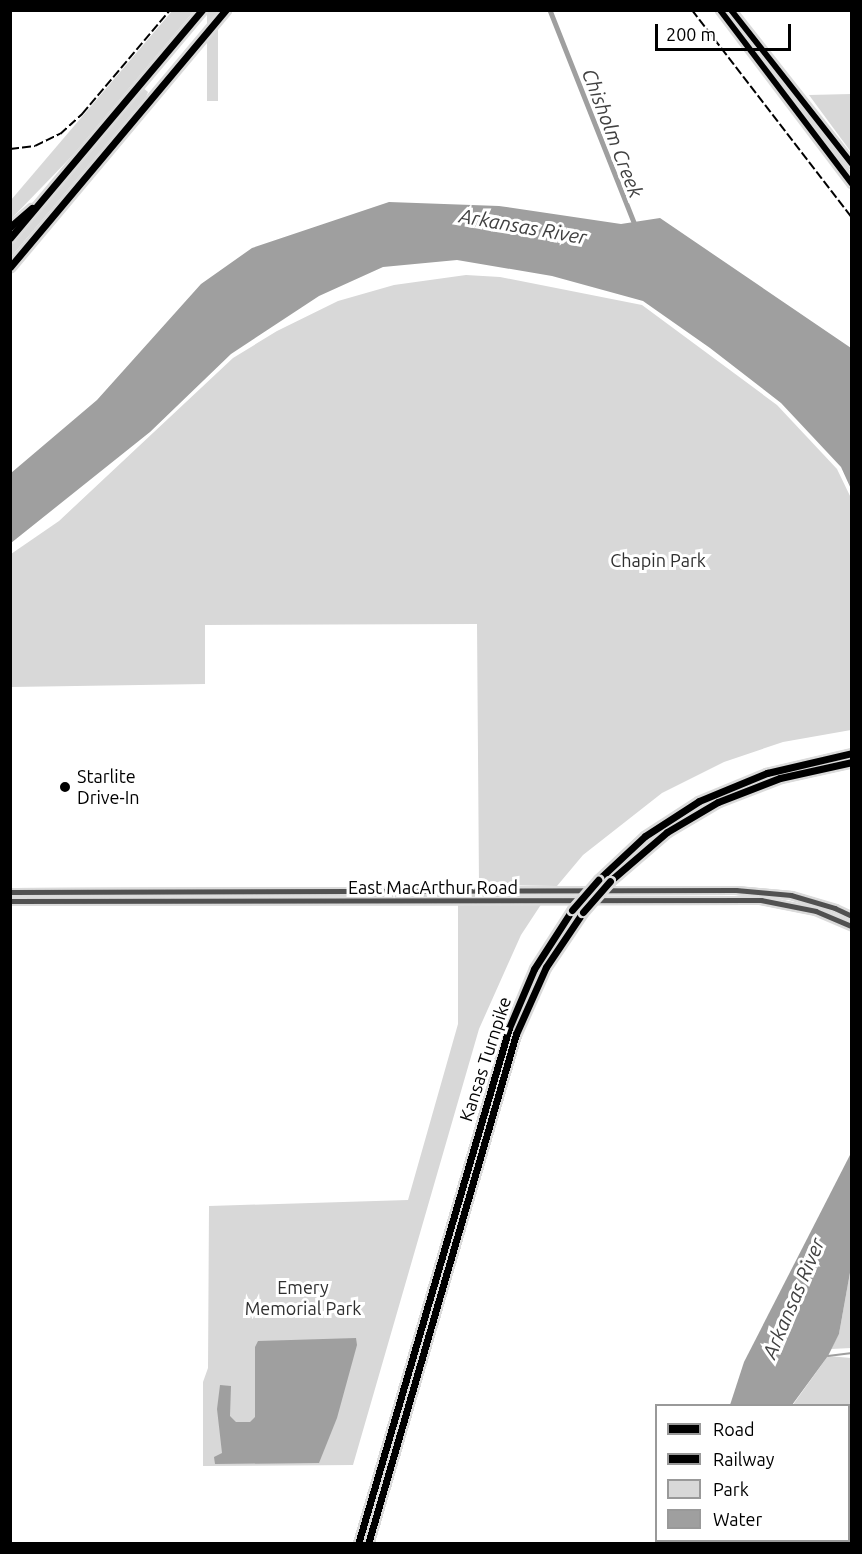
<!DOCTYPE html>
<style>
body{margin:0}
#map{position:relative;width:862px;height:1554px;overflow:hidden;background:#fff;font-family:Ubuntu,sans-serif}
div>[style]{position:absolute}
.green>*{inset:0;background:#d8d8d8;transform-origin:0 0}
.water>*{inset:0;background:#9f9f9f}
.stream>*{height:1.5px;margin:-0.75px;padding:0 0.75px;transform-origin:0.75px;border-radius:0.75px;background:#9f9f9f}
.canal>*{height:4.5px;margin:-2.25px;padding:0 2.25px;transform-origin:2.25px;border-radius:2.25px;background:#9f9f9f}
.roads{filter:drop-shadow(2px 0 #dbdbdb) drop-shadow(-2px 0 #dbdbdb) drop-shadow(0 2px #dbdbdb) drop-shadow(0 -2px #dbdbdb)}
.tertiary>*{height:4.5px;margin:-2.25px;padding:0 2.25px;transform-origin:2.25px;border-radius:2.25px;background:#515151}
.primary>*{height:6px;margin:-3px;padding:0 3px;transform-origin:3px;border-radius:3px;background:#000}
.motorway>*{height:7px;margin:-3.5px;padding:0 3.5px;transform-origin:3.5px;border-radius:3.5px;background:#000}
.rail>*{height:1.5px;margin-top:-0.75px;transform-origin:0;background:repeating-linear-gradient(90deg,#000 0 9px,transparent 0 12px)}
.bridges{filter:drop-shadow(2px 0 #dbdbdb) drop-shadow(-2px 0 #dbdbdb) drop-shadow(0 2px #dbdbdb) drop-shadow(0 -2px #dbdbdb)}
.motorway-bridge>*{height:7px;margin:-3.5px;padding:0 3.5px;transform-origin:3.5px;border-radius:3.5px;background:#000}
.dots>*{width:16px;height:16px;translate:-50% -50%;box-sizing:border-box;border:3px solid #fff;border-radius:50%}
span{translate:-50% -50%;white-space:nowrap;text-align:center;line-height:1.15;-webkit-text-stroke:6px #fff;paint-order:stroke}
.park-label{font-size:18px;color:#2f2f2f}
.poi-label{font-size:18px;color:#000}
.left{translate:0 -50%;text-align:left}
.street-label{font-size:18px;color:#000}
.water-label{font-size:20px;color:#404040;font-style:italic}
.frame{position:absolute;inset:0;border:12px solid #000;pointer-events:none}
.legend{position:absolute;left:655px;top:1404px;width:195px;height:138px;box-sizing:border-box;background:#fff;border:2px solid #999;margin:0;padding:8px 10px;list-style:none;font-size:18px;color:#000}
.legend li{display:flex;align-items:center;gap:12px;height:30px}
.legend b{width:30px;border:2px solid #999}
.scale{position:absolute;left:655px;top:24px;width:136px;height:27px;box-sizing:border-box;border:3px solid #000;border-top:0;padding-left:8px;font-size:18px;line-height:21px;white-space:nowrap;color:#000;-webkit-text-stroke:4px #fff;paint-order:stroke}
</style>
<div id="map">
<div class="green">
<i style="clip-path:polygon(172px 11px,194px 11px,73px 155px,11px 219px,11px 200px)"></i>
<i style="left:207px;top:11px;width:11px;height:90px"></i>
<i style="clip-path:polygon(728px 11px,851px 172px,851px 178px,723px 12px)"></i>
<i style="clip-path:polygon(142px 87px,148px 92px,146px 97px,11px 257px,11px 243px)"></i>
<i style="clip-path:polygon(851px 94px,852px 94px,851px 152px,809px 95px)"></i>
<i style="clip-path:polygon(466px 275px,500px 277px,642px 305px,777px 405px,837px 469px,851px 498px,851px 730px,783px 742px,724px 762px,662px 793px,583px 855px,557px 886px,479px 885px,477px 624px,205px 625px,205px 684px,11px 687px,11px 554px,59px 521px,233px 358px,277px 331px,338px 301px,394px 285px)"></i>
<i style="clip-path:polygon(458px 903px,542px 903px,521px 935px,479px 1029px,353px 1465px,203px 1466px,203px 1382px,208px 1368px,209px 1206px,408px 1200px,458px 1024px)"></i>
<i style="clip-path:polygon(851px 1267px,851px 1348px,831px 1349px,839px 1334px)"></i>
<i style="clip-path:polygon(828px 1356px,851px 1358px,852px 1443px,849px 1460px,848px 1406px,792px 1406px)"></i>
</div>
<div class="water">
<i style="clip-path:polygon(389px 202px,499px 206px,621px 224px,660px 218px,851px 348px,851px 489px,841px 467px,781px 403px,710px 348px,643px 301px,552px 276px,457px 260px,383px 267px,319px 296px,231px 354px,150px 432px,11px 543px,11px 473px,97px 400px,201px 284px,252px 248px)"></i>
<i style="clip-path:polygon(851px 1153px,851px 1267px,839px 1334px,828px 1356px,792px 1405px,730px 1405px,744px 1362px)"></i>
<i style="clip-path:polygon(356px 1338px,357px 1345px,337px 1418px,319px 1463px,215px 1464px,214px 1457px,222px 1453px,217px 1409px,220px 1385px,231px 1386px,230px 1416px,236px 1422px,250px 1422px,255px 1417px,255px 1347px,258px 1341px)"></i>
</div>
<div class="stream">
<i style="left:828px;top:1356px;width:24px;rotate:-7deg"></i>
</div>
<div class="canal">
<i style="left:550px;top:10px;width:231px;rotate:68.4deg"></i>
</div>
<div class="roads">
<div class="tertiary">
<i style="left:10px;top:892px;width:726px;rotate:-0.16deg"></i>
<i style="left:736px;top:890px;width:55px;rotate:5.2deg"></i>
<i style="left:791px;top:895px;width:46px;rotate:16.5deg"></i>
<i style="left:835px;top:908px;width:19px;rotate:25deg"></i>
<i style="left:10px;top:901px;width:751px;rotate:-0.08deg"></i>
<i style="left:761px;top:900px;width:56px;rotate:11.3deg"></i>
<i style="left:816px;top:911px;width:39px;rotate:23deg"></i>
</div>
<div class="primary">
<i style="left:720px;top:10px;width:218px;rotate:52.8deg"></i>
<i style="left:731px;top:10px;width:196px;rotate:51.8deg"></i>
</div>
<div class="motorway">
<i style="left:10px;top:227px;width:29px;rotate:-41deg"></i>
<i style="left:10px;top:238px;width:298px;rotate:-49.9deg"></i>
<i style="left:10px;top:267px;width:336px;rotate:-50deg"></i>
<i style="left:598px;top:880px;width:64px;rotate:-43.1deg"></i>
<i style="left:645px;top:836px;width:64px;rotate:-32.9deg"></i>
<i style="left:699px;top:801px;width:74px;rotate:-22.4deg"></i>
<i style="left:767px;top:773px;width:87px;rotate:-13.2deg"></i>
<i style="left:610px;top:881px;width:75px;rotate:-40.7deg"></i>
<i style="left:667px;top:832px;width:59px;rotate:-30.5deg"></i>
<i style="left:718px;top:802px;width:66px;rotate:-21.2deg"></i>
<i style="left:780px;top:778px;width:74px;rotate:-12.5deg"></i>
<i style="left:358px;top:1544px;width:538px;rotate:-73.69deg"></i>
<i style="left:509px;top:1028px;width:64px;rotate:-67deg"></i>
<i style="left:534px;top:969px;width:70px;rotate:-57.2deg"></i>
<i style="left:368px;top:1544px;width:531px;rotate:-73.82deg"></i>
<i style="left:516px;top:1034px;width:73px;rotate:-65.9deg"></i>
<i style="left:546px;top:967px;width:66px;rotate:-56.1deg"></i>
</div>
</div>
<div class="rail">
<i style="left:692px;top:10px;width:262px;rotate:52.4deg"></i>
<i style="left:10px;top:149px;width:25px;rotate:-7deg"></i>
<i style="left:35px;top:146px;width:28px;rotate:-26deg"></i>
<i style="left:60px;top:134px;width:30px;rotate:-42deg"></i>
<i style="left:82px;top:114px;width:136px;rotate:-49.8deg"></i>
</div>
<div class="bridges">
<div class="motorway-bridge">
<i style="left:572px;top:910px;width:40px;rotate:-49deg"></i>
<i style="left:583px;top:912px;width:41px;rotate:-48.9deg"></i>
</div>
</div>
<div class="dots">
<i style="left:65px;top:787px;background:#000"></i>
</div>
<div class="park-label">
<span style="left:658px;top:560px">Chapin Park</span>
<span style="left:303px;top:1298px">Emery<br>Memorial Park</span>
</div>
<div class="poi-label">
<span class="left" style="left:77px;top:787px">Starlite<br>Drive-In</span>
</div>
<div class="street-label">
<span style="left:433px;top:887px">East MacArthur Road</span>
<span style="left:485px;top:1059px;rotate:-72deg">Kansas Turnpike</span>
</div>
<div class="water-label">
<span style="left:613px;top:133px;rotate:69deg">Chisholm Creek</span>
<span style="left:523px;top:226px;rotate:10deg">Arkansas River</span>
<span style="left:793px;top:1298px;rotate:-67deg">Arkansas River</span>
</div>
<div class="frame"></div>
<ul class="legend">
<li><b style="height:8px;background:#000"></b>Road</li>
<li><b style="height:8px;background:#000"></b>Railway</li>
<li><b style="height:16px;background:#d8d8d8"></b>Park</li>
<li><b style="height:16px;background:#9f9f9f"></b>Water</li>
</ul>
<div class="scale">200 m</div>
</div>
